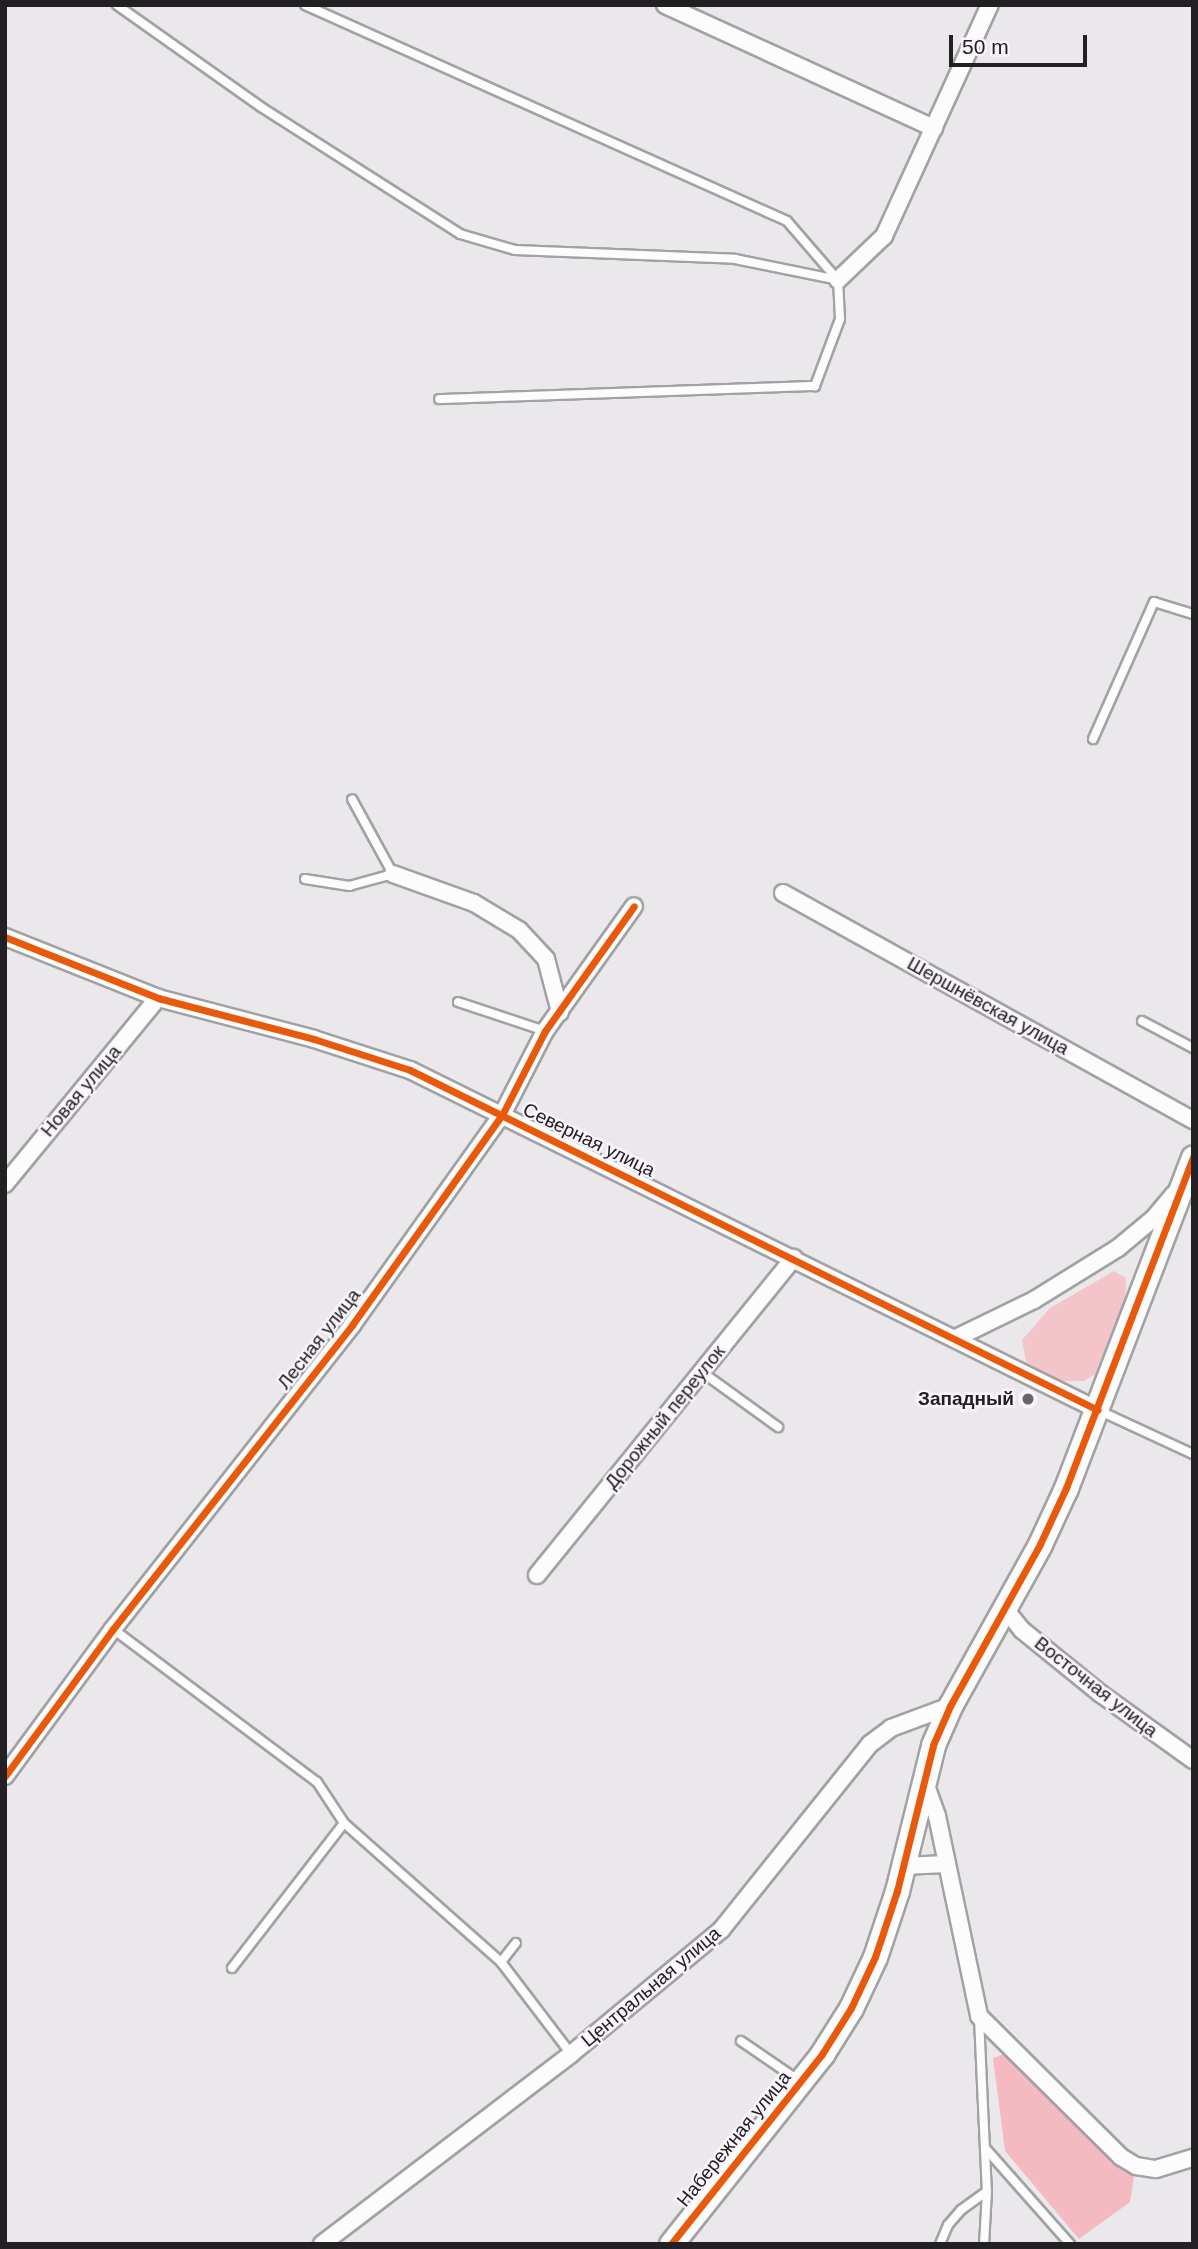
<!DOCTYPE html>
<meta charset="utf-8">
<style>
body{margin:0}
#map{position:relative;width:1198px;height:2249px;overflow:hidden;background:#eae8eb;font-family:Helvetica,sans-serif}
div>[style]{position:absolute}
.green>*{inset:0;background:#f3c5ca}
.forest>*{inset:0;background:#f5bac1}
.roads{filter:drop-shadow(2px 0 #a2a1a3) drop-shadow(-2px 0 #a2a1a3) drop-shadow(0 2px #a2a1a3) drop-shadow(0 -2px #a2a1a3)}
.lane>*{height:8px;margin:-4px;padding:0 4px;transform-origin:4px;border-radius:4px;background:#fcfcfc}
.street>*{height:16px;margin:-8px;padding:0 8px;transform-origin:8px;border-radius:8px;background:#fcfcfc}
.secondary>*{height:23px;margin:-11.5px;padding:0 11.5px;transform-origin:11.5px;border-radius:11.5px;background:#fcfcfc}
.cycleway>*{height:7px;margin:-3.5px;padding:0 3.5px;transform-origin:3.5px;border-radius:3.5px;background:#e8590c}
.dots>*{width:19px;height:19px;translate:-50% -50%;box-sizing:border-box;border:4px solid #f8f4fa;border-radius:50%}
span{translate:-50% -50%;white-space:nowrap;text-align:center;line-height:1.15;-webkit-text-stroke:5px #f8f4fa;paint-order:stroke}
.street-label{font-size:19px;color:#222022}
.poi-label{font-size:19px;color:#222022;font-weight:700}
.right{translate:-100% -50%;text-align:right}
.frame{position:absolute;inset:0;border:7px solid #222022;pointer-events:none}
.scale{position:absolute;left:949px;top:35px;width:138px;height:32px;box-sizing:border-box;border:4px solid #222022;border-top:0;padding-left:9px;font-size:21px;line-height:24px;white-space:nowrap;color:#222022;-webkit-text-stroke:5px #f8f4fa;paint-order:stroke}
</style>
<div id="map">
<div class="green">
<i style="clip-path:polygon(1114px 1271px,1126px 1278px,1125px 1307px,1099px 1372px,1084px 1381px,1054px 1381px,1026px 1361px,1022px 1340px,1050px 1308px)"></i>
</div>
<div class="forest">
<i style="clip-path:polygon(1007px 2053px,1134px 2176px,1130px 2202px,1079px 2239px,1005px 2151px,993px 2058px)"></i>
</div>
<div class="roads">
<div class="lane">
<i style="left:117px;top:5px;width:176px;rotate:35.3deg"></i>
<i style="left:261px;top:107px;width:236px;rotate:32.5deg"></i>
<i style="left:460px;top:234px;width:57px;rotate:16.2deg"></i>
<i style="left:515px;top:250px;width:220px;rotate:2.3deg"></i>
<i style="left:735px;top:259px;width:105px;rotate:11.5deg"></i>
<i style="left:838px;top:280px;width:39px;rotate:87deg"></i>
<i style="left:840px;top:319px;width:72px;rotate:110.5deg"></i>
<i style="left:815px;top:386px;width:376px;rotate:178deg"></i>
<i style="left:305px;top:5px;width:528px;rotate:24.14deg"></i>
<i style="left:787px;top:221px;width:78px;rotate:49.2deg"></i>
<i style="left:1093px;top:739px;width:150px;rotate:-66deg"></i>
<i style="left:1154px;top:602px;width:41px;rotate:17.1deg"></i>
<i style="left:305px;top:879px;width:45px;rotate:9deg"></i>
<i style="left:349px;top:886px;width:46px;rotate:-15.3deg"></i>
<i style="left:393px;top:874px;width:85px;rotate:-118.7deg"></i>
<i style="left:458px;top:1002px;width:92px;rotate:18.4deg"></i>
<i style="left:1142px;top:1021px;width:58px;rotate:27.9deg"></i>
<i style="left:702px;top:1372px;width:94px;rotate:35.9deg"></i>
<i style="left:1098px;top:1410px;width:105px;rotate:24.9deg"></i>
<i style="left:113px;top:1629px;width:255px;rotate:36.9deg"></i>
<i style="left:317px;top:1782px;width:49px;rotate:56.6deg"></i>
<i style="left:344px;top:1823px;width:210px;rotate:41.5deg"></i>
<i style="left:501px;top:1962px;width:116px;rotate:52.7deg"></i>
<i style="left:501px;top:1962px;width:24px;rotate:-52deg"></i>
<i style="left:232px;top:1968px;width:183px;rotate:-52.3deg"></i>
<i style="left:979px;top:2018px;width:173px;rotate:87.4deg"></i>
<i style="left:987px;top:2191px;width:53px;rotate:93.2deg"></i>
<i style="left:741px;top:2041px;width:69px;rotate:34.4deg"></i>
<i style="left:986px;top:2149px;width:127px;rotate:48.5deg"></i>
<i style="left:940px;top:2244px;width:21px;rotate:-67deg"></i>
<i style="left:948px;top:2225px;width:20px;rotate:-49deg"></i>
<i style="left:961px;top:2210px;width:32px;rotate:-36deg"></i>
</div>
<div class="street">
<i style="left:665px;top:5px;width:296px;rotate:24.6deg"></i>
<i style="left:838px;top:280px;width:64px;rotate:-43.7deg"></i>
<i style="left:884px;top:236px;width:254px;rotate:-65.4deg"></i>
<i style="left:393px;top:874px;width:86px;rotate:19.7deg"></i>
<i style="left:474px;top:903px;width:52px;rotate:31deg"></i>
<i style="left:519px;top:930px;width:40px;rotate:47deg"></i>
<i style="left:546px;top:959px;width:55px;rotate:75.2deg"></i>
<i style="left:783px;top:893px;width:469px;rotate:29deg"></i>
<i style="left:5px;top:937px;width:165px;rotate:21.7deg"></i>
<i style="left:158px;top:998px;width:161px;rotate:14.7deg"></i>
<i style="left:314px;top:1039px;width:101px;rotate:17.9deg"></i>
<i style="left:410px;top:1070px;width:767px;rotate:26.3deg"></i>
<i style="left:5px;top:1184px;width:241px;rotate:-50.6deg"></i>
<i style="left:956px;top:1338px;width:87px;rotate:-26deg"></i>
<i style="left:1034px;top:1300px;width:99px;rotate:-31.8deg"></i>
<i style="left:1118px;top:1248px;width:47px;rotate:-39.8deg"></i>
<i style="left:1154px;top:1218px;width:31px;rotate:-50deg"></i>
<i style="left:537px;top:1575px;width:408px;rotate:-51deg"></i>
<i style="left:1005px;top:1609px;width:27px;rotate:51deg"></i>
<i style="left:1022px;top:1630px;width:102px;rotate:39deg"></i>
<i style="left:1101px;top:1694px;width:113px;rotate:35.7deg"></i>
<i style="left:5px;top:1776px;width:182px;rotate:-53.7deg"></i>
<i style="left:113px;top:1629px;width:387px;rotate:-51.8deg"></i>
<i style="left:352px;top:1325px;width:258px;rotate:-54.5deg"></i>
<i style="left:502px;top:1115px;width:94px;rotate:-62.9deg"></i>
<i style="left:545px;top:1031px;width:153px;rotate:-54.5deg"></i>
<i style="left:924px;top:1780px;width:38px;rotate:70deg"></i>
<i style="left:937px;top:1816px;width:204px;rotate:78.1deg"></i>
<i style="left:979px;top:2016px;width:200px;rotate:44.8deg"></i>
<i style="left:1121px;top:2157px;width:17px;rotate:31deg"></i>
<i style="left:1136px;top:2166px;width:20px;rotate:9deg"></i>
<i style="left:1156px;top:2169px;width:39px;rotate:-17deg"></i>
<i style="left:902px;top:1866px;width:45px;rotate:-2.5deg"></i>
<i style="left:322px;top:2244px;width:313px;rotate:-37.3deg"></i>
<i style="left:571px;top:2054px;width:195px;rotate:-39.6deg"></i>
<i style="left:721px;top:1930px;width:238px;rotate:-51.3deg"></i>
<i style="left:870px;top:1744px;width:26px;rotate:-37deg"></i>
<i style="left:891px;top:1728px;width:63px;rotate:-20.4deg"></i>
</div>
<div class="secondary">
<i style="left:671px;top:2244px;width:243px;rotate:-51.5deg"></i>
<i style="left:822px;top:2054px;width:54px;rotate:-57.8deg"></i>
<i style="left:851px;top:2008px;width:56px;rotate:-64.8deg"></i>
<i style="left:875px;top:1957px;width:70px;rotate:-71.6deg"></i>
<i style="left:897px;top:1891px;width:150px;rotate:-76.1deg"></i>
<i style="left:933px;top:1745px;width:43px;rotate:-66.4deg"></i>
<i style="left:950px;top:1706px;width:185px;rotate:-60.9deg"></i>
<i style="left:1040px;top:1544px;width:62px;rotate:-65.1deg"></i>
<i style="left:1066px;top:1488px;width:354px;rotate:-69deg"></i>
</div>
</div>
<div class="cycleway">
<i style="left:5px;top:937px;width:165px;rotate:21.7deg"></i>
<i style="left:158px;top:998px;width:161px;rotate:14.7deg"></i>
<i style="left:314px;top:1039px;width:101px;rotate:17.9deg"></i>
<i style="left:410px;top:1070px;width:767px;rotate:26.3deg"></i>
<i style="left:5px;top:1776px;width:182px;rotate:-53.7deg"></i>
<i style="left:113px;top:1629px;width:387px;rotate:-51.8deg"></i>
<i style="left:352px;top:1325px;width:258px;rotate:-54.5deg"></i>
<i style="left:502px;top:1115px;width:94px;rotate:-62.9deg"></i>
<i style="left:545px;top:1031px;width:153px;rotate:-54.5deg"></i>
<i style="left:671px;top:2244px;width:243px;rotate:-51.5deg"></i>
<i style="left:822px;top:2054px;width:54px;rotate:-57.8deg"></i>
<i style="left:851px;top:2008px;width:56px;rotate:-64.8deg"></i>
<i style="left:875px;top:1957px;width:70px;rotate:-71.6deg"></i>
<i style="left:897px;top:1891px;width:150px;rotate:-76.1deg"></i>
<i style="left:933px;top:1745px;width:43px;rotate:-66.4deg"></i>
<i style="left:950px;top:1706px;width:185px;rotate:-60.9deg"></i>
<i style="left:1040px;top:1544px;width:62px;rotate:-65.1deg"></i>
<i style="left:1066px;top:1488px;width:354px;rotate:-69deg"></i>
</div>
<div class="dots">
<i style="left:1028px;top:1399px;background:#686668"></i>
</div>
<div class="street-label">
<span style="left:988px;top:1006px;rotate:29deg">Шершнёвская улица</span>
<span style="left:81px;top:1091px;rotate:-50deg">Новая улица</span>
<span style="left:589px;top:1140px;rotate:26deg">Северная улица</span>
<span style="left:319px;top:1339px;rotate:-52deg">Лесная улица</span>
<span style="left:665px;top:1417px;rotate:-51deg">Дорожный переулок</span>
<span style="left:1096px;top:1687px;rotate:38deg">Восточная улица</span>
<span style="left:651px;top:1987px;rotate:-40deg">Центральная улица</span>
<span style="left:734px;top:2139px;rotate:-51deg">Набережная улица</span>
</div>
<div class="poi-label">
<span class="right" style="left:1014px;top:1399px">Западный</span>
</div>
<div class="frame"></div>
<div class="scale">50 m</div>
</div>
